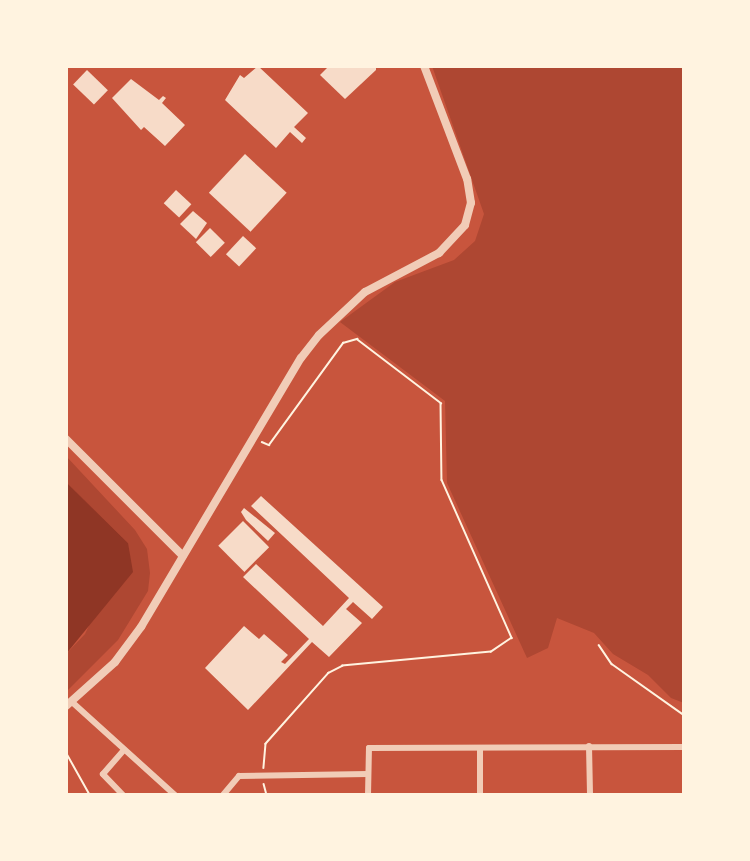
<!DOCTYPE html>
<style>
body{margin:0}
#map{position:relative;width:750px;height:861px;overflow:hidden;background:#c8553d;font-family:"Alegreya Sans",sans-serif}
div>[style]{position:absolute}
.green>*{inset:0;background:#ae4732}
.water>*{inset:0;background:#8f3625}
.building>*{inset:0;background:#f7dbc8;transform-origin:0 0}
.path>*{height:1.5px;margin:-0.75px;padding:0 0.75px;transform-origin:0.75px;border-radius:0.75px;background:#fff3e0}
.minor>*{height:6px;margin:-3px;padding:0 3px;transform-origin:3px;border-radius:3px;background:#f1ccb7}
.tertiary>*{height:8px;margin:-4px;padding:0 4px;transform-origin:4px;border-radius:4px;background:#f1ccb7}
span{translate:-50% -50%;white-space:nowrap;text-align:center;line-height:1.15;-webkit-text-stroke:4.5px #fff3e0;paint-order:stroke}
.frame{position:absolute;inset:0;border:68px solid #fff3e0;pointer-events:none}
</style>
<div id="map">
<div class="green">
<i style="clip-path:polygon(432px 66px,684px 66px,684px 703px,671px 698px,648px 675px,613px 654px,594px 633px,557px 618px,548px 648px,527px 658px,447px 483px,445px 401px,340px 322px,395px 282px,454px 260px,475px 241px,484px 214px)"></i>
<i style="clip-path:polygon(66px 456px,135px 530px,147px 549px,150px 573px,148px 591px,118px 640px,66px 692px,66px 654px,85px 634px,128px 543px,66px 482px)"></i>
</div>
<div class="water">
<i style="clip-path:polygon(66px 482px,128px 543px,133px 572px,66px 654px)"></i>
</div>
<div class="building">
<i style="clip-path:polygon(258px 66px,308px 113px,294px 127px,306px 138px,302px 143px,290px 132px,276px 148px,225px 100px,240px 75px,244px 78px)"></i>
<i style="clip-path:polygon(329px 66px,376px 66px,376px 70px,345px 99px,320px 75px)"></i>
<i style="left:87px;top:70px;width:29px;height:20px;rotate:44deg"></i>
<i style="clip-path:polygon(131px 79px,159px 100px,163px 96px,166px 98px,162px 103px,185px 125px,165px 146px,144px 127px,141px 130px,112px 98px)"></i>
<i style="left:245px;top:154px;width:57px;height:53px;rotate:43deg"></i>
<i style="left:176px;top:190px;width:21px;height:18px;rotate:43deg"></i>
<i style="clip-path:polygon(193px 211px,207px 223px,196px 239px,180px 224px)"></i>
<i style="left:210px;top:228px;width:21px;height:20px;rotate:45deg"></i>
<i style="left:243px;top:236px;width:18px;height:25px;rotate:43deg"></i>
<i style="clip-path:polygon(261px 496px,383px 607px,372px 619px,353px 602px,346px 609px,362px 623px,329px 657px,312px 642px,248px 710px,205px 668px,244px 626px,259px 639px,264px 634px,288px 655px,281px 662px,285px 664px,309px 639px,243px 577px,256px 564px,323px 626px,349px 598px,251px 506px)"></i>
<i style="clip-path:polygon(244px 508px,275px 533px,268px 541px,246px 520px,241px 512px)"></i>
<i style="left:243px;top:521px;width:37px;height:35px;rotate:45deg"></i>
</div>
<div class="path">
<i style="left:262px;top:442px;width:8px;rotate:23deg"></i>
<i style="left:269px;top:445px;width:126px;rotate:-54deg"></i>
<i style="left:343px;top:343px;width:15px;rotate:-16deg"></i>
<i style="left:357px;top:339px;width:106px;rotate:37.3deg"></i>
<i style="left:441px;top:403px;width:77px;rotate:89.3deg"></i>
<i style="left:442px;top:480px;width:173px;rotate:66.1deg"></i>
<i style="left:512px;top:638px;width:25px;rotate:146deg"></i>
<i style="left:491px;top:652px;width:149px;rotate:174.6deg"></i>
<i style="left:343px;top:666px;width:16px;rotate:153deg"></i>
<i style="left:329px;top:673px;width:95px;rotate:131.6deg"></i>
<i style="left:266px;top:744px;width:24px;rotate:95deg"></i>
<i style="left:599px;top:645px;width:23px;rotate:56deg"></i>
<i style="left:612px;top:664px;width:88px;rotate:35.3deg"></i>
<i style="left:66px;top:752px;width:49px;rotate:60.8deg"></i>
<i style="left:264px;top:784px;width:11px;rotate:75deg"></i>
</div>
<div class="minor">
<i style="left:72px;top:702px;width:139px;rotate:42.1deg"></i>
<i style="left:589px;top:746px;width:49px;rotate:88.8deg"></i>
<i style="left:480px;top:748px;width:47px;rotate:90deg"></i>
<i style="left:123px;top:795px;width:29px;rotate:-134deg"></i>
<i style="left:103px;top:774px;width:32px;rotate:-49deg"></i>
<i style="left:223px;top:795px;width:25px;rotate:-50deg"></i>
<i style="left:239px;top:776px;width:129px;rotate:-0.9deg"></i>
<i style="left:368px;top:795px;width:47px;rotate:-88.8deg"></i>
<i style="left:369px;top:748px;width:315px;rotate:-0.2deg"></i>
</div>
<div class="tertiary">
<i style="left:66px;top:439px;width:165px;rotate:45deg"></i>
<i style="left:66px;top:706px;width:66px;rotate:-41.9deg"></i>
<i style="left:115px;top:662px;width:44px;rotate:-53.4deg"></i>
<i style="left:141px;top:627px;width:313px;rotate:-59.3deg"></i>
<i style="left:301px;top:358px;width:29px;rotate:-52deg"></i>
<i style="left:319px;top:335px;width:63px;rotate:-43.1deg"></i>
<i style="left:365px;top:292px;width:84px;rotate:-27.8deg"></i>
<i style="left:439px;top:253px;width:38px;rotate:-47deg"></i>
<i style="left:465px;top:225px;width:23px;rotate:-75deg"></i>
<i style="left:471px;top:203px;width:24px;rotate:-99deg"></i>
<i style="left:467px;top:179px;width:121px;rotate:-110.8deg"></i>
</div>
<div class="frame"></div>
</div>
